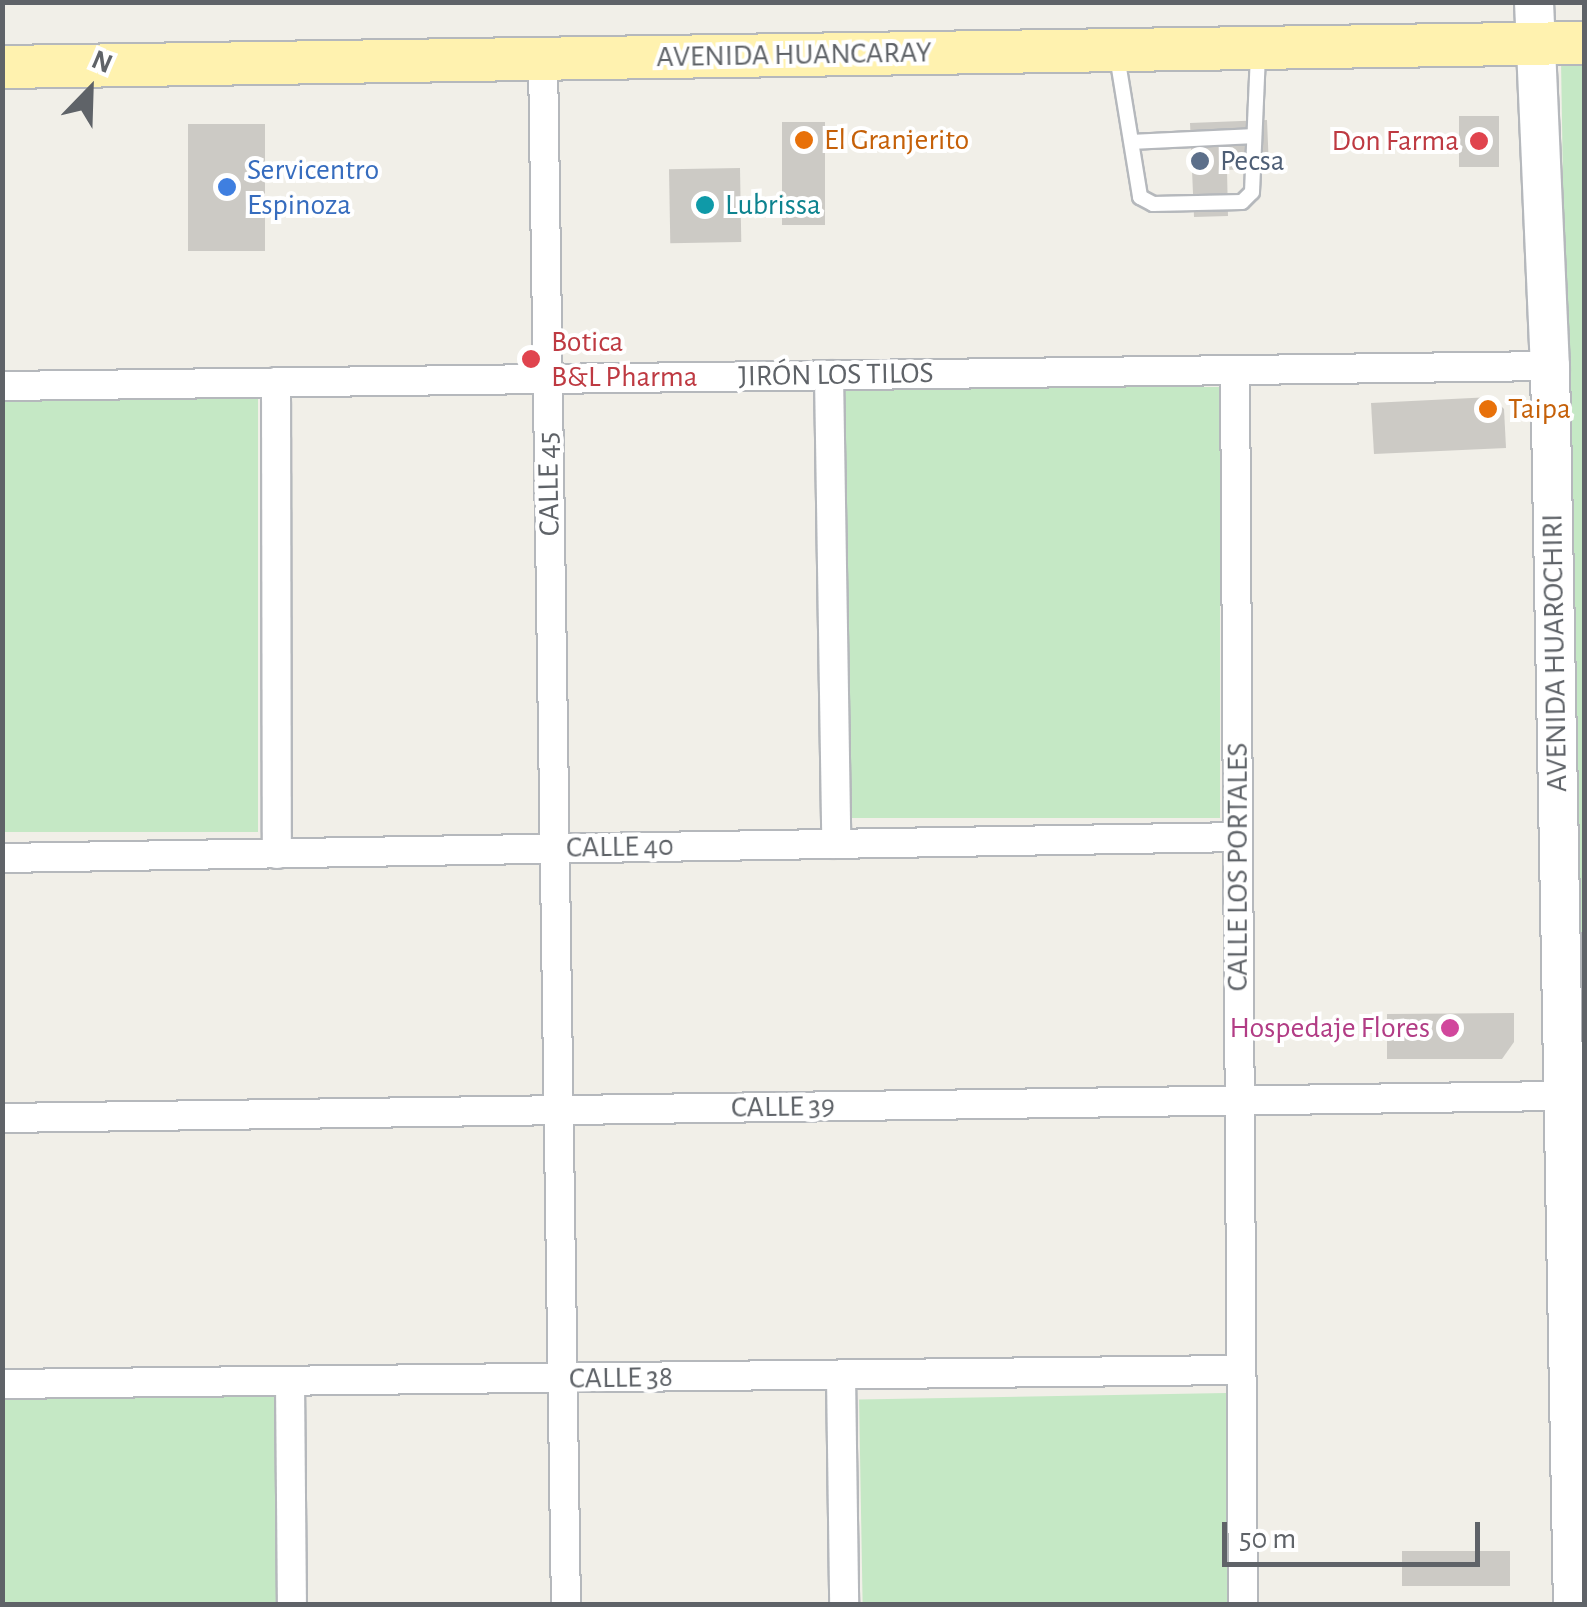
<!DOCTYPE html>
<meta charset="utf-8">
<style>
body{margin:0}
#map{position:relative;width:1587px;height:1607px;overflow:hidden;background:#f1efe8;font-family:"Alegreya Sans",sans-serif}
div>[style]{position:absolute}
.green>*{inset:0;background:#c5e8c5;transform-origin:0 0}
.building>*{inset:0;background:#cccac5;transform-origin:0 0}
.roads{filter:drop-shadow(2px 0 #b5b8bc) drop-shadow(-2px 0 #b5b8bc) drop-shadow(0 2px #b5b8bc) drop-shadow(0 -2px #b5b8bc)}
.lane>*{height:14px;margin:-7px;padding:0 7px;transform-origin:7px;border-radius:7px;background:#fff}
.street>*{height:28px;margin:-14px;padding:0 14px;transform-origin:14px;border-radius:14px;background:#fff}
.secondary>*{height:38px;margin:-19px;padding:0 19px;transform-origin:19px;border-radius:19px;background:#fff}
.primary>*{height:42px;margin:-21px;padding:0 21px;transform-origin:21px;border-radius:21px;background:#fff2af}
.dots>*{width:28px;height:28px;translate:-50% -50%;box-sizing:border-box;border:5px solid #fff;border-radius:50%}
span{translate:-50% -50%;white-space:nowrap;text-align:center;line-height:1.15;-webkit-text-stroke:8px #fff;paint-order:stroke}
.street-label{font-size:30px;color:#5f6368}
.food-label{font-size:30px;color:#c56008}
.left{translate:0 -50%;text-align:left}
.health-label{font-size:30px;color:#be3a42}
.right{translate:-100% -50%;text-align:right}
.service-label{font-size:30px;color:#4e5e75}
.shop-label{font-size:30px;color:#366cbe}
.culture-label{font-size:30px;color:#0d838f}
.hotel-label{font-size:30px;color:#b23c85}
.frame{position:absolute;inset:0;border:5px solid #5f6368;pointer-events:none}
.north{position:absolute;left:40px;top:40px;width:100px;height:100px;-webkit-text-stroke:8px #fff;paint-order:stroke;rotate:23deg;font-size:28px;font-weight:700;line-height:40px;text-align:center;color:#5f6368}
.north::after{content:'';display:block;margin:auto;width:35px;height:45px;background:#5f6368;clip-path:polygon(50% 0,100% 100%,50% 72%,0 100%)}
.scale{position:absolute;left:1222px;top:1522px;width:258px;height:45px;box-sizing:border-box;border:5px solid #5f6368;border-top:0;padding-left:12px;font-size:30px;line-height:35px;white-space:nowrap;color:#5f6368;-webkit-text-stroke:8px #fff;paint-order:stroke}
</style>
<div id="map">
<div class="green">
<i style="clip-path:polygon(1584px 59px,1584px 1484px,1561px 60px)"></i>
<i style="left:1220px;top:387px;width:431px;height:379px;rotate:90deg"></i>
<i style="left:258px;top:397px;width:435px;height:255px;rotate:90deg"></i>
<i style="left:1226px;top:1393px;width:211px;height:367px;rotate:89deg"></i>
<i style="left:3px;top:1395px;width:284px;height:209px"></i>
</div>
<div class="building">
<i style="left:1459px;top:116px;width:40px;height:51px"></i>
<i style="clip-path:polygon(1267px 120px,1269px 168px,1227px 170px,1228px 216px,1194px 217px,1190px 123px)"></i>
<i style="left:782px;top:122px;width:43px;height:103px"></i>
<i style="left:188px;top:124px;width:77px;height:127px"></i>
<i style="left:740px;top:168px;width:74px;height:71px;rotate:89deg"></i>
<i style="clip-path:polygon(1492px 397px,1504px 409px,1506px 448px,1374px 454px,1371px 403px)"></i>
<i style="clip-path:polygon(1514px 1013px,1514px 1042px,1502px 1059px,1387px 1059px,1387px 1014px)"></i>
<i style="left:1402px;top:1551px;width:108px;height:35px"></i>
</div>
<div class="roads">
<div class="lane">
<i style="left:1117px;top:56px;width:143px;rotate:80.7deg"></i>
<i style="left:1140px;top:197px;width:15px;rotate:28deg"></i>
<i style="left:1153px;top:204px;width:89px;rotate:-1.3deg"></i>
<i style="left:1242px;top:202px;width:14px;rotate:-45deg"></i>
<i style="left:1252px;top:192px;width:137px;rotate:-87.5deg"></i>
<i style="left:1132px;top:142px;width:122px;rotate:-2.8deg"></i>
</div>
<div class="street">
<i style="left:543px;top:59px;width:1545px;rotate:89.15deg"></i>
<i style="left:1235px;top:370px;width:1234px;rotate:89.63deg"></i>
<i style="left:829px;top:375px;width:469px;rotate:89.1deg"></i>
<i style="left:276px;top:382px;width:472px;rotate:89.9deg"></i>
<i style="left:2px;top:386px;width:1548px;rotate:-0.74deg"></i>
<i style="left:2px;top:858px;width:1236px;rotate:-0.97deg"></i>
<i style="left:2px;top:1118px;width:1561px;rotate:-0.81deg"></i>
<i style="left:841px;top:1375px;width:229px;rotate:89.2deg"></i>
<i style="left:290px;top:1382px;width:222px;rotate:89.5deg"></i>
<i style="left:2px;top:1384px;width:1237px;rotate:-0.65deg"></i>
</div>
<div class="secondary">
<i style="left:1534px;top:2px;width:364px;rotate:87.5deg"></i>
<i style="left:1550px;top:366px;width:1238px;rotate:88.94deg"></i>
</div>
<div class="primary">
<i style="left:2px;top:67px;width:1582px;rotate:-0.87deg"></i>
</div>
</div>
<div class="dots">
<i style="left:804px;top:140px;background:#e8710a"></i>
<i style="left:1479px;top:141px;background:#e0444e"></i>
<i style="left:1200px;top:161px;background:#5c6f8a"></i>
<i style="left:227px;top:187px;background:#3f7fe0"></i>
<i style="left:705px;top:205px;background:#0f9aa8"></i>
<i style="left:531px;top:359px;background:#e0444e"></i>
<i style="left:1488px;top:409px;background:#e8710a"></i>
<i style="left:1450px;top:1028px;background:#d1479c"></i>
</div>
<div class="street-label">
<span style="left:794px;top:55px;rotate:-1deg">AVENIDA HUANCARAY</span>
<span style="left:836px;top:375px;rotate:-1deg">JIRÓN LOS TILOS</span>
<span style="left:549px;top:484px;rotate:-91deg">CALLE 45</span>
<span style="left:1555px;top:653px;rotate:-91deg">AVENIDA HUAROCHIRI</span>
<span style="left:620px;top:847px;rotate:-1deg">CALLE 40</span>
<span style="left:1238px;top:867px;rotate:-90deg">CALLE LOS PORTALES</span>
<span style="left:783px;top:1107px;rotate:-1deg">CALLE 39</span>
<span style="left:621px;top:1378px;rotate:-1deg">CALLE 38</span>
</div>
<div class="food-label">
<span class="left" style="left:824px;top:140px">El Granjerito</span>
<span class="left" style="left:1508px;top:409px">Taipa</span>
</div>
<div class="health-label">
<span class="right" style="left:1459px;top:141px">Don Farma</span>
<span class="left" style="left:551px;top:359px">Botica<br>B&amp;L Pharma</span>
</div>
<div class="service-label">
<span class="left" style="left:1220px;top:161px">Pecsa</span>
</div>
<div class="shop-label">
<span class="left" style="left:247px;top:187px">Servicentro<br>Espinoza</span>
</div>
<div class="culture-label">
<span class="left" style="left:725px;top:205px">Lubrissa</span>
</div>
<div class="hotel-label">
<span class="right" style="left:1430px;top:1028px">Hospedaje Flores</span>
</div>
<div class="frame"></div>
<div class="north">N</div>
<div class="scale">50 m</div>
</div>
